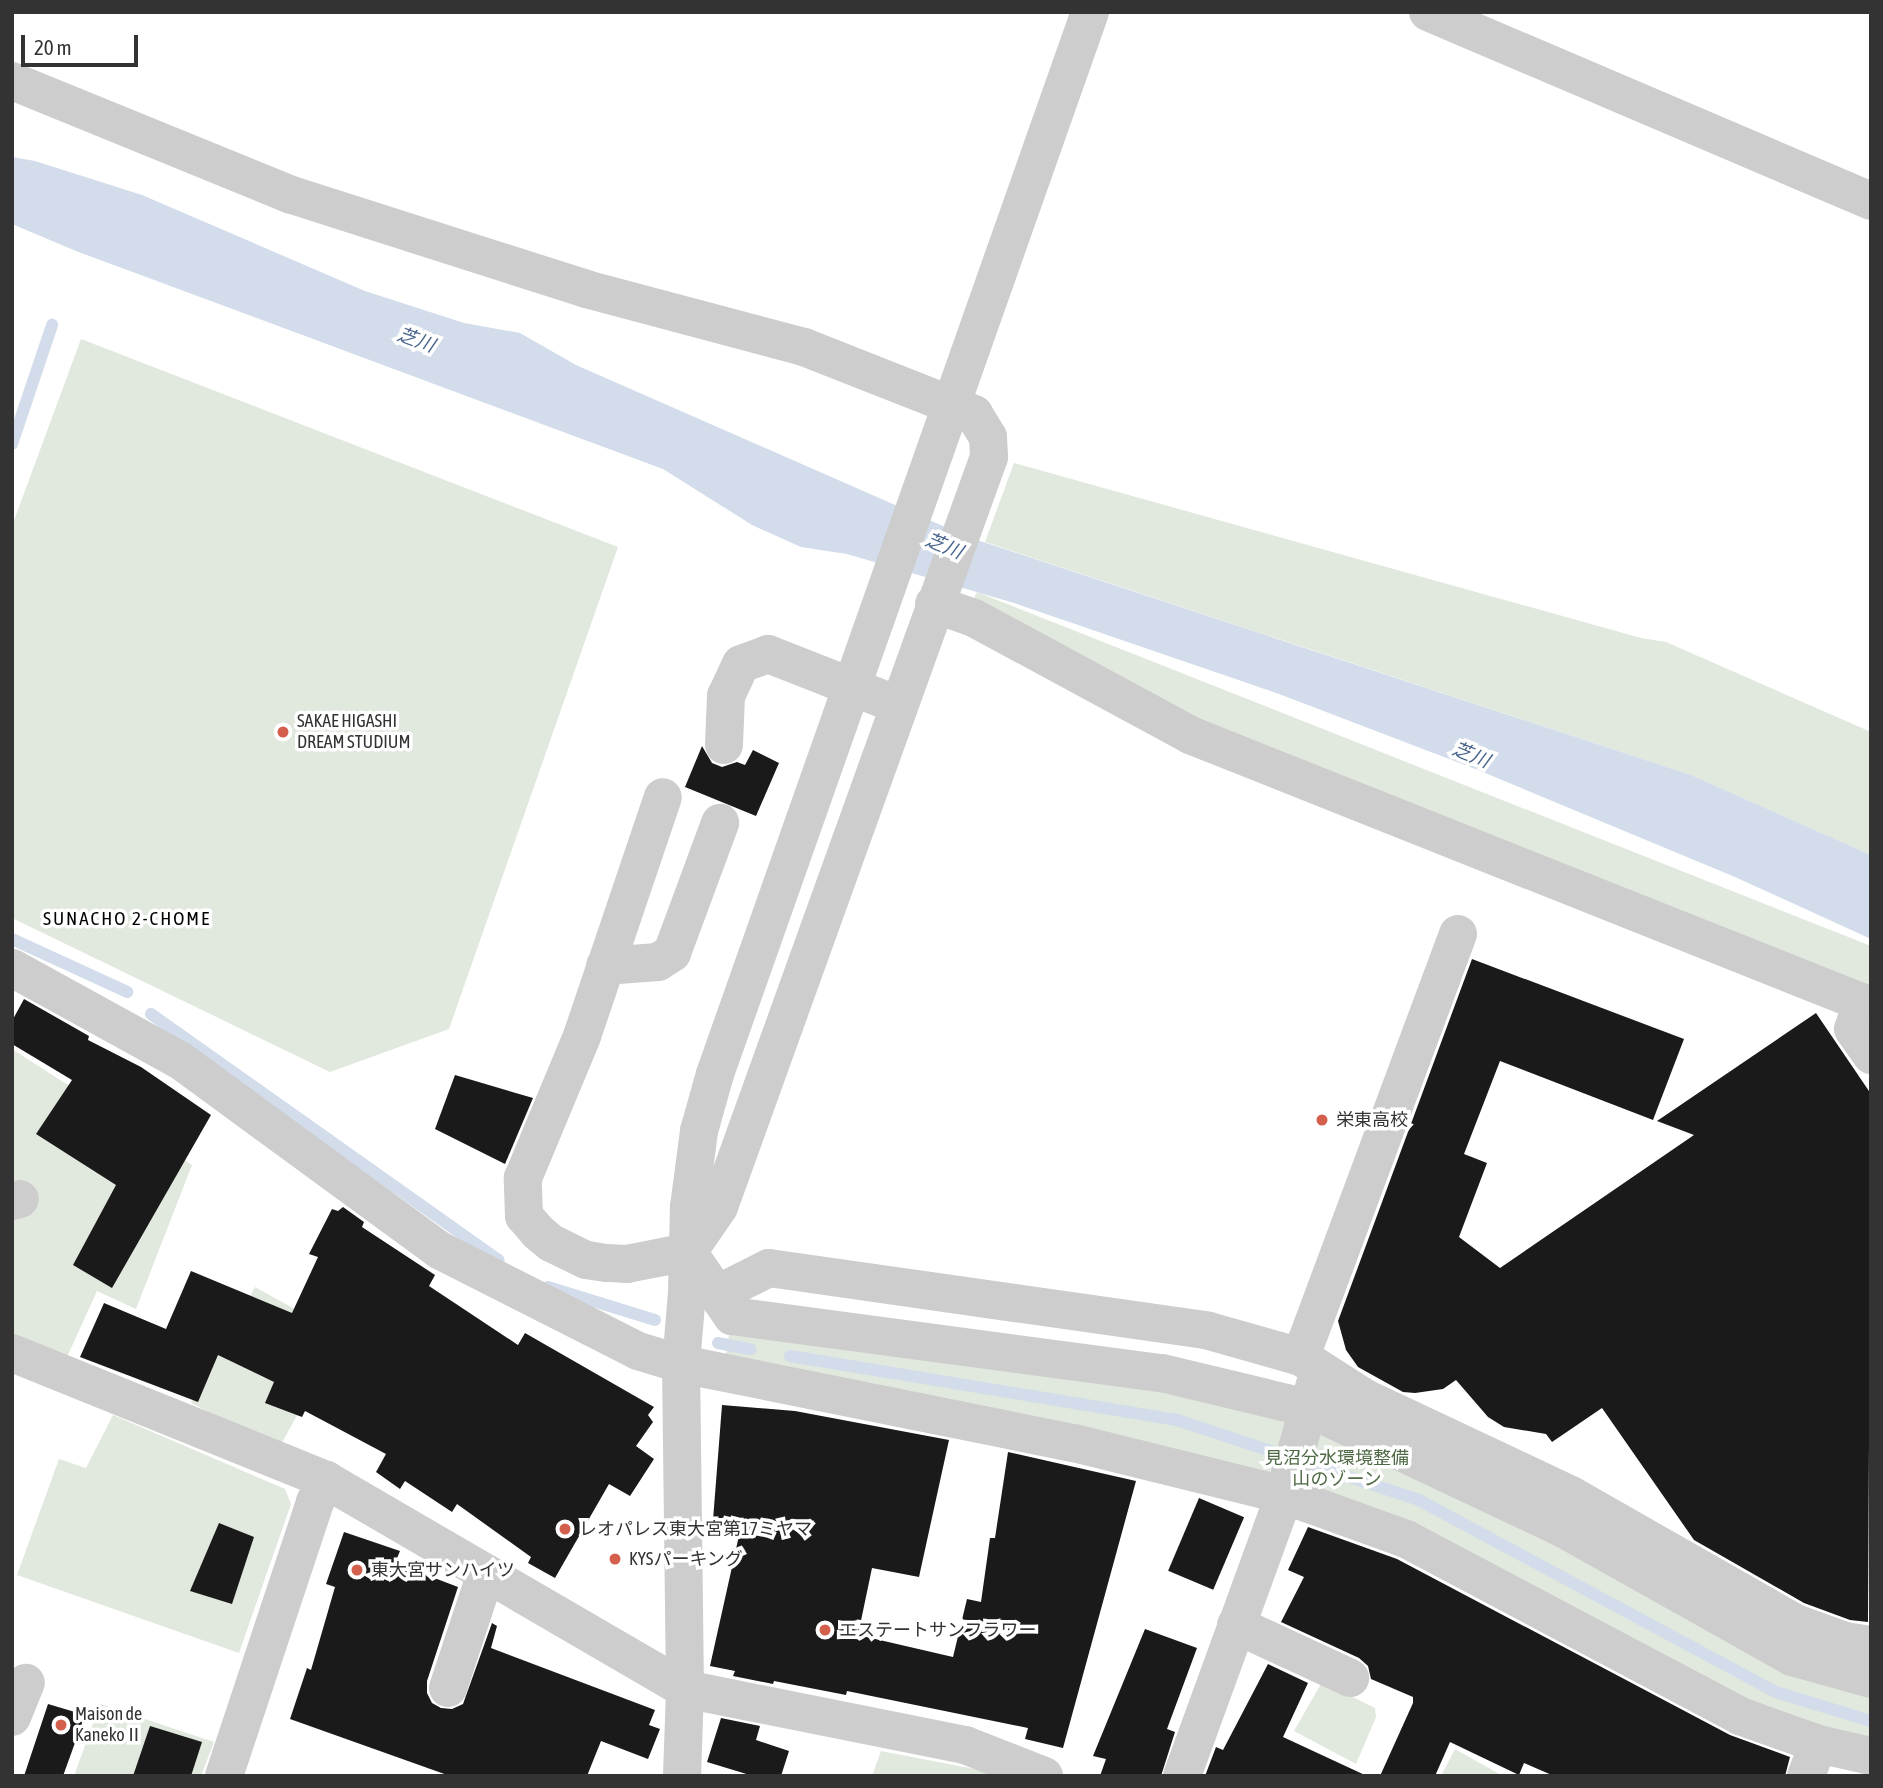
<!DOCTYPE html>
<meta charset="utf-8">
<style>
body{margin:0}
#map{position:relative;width:1883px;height:1788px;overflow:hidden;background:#fff;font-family:"Asap Condensed","Noto Sans JP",sans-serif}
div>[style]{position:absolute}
.green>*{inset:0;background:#e1e8dd;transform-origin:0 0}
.water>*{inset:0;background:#d2dcea}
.stream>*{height:12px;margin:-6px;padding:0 6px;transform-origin:6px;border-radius:6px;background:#d2dcea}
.building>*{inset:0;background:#1a1a1a;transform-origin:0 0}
.minor>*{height:38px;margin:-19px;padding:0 19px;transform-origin:19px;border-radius:19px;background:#cdcdcd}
.minor-bridge>*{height:38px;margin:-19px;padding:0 19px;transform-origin:19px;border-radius:19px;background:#cdcdcd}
.dots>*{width:19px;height:19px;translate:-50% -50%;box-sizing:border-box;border:4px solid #fff;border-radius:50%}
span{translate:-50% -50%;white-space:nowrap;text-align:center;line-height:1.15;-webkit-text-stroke:7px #fff;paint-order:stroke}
.poi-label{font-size:18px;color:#333}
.left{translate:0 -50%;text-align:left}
.park-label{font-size:18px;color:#4e6a45}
.water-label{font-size:19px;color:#49648d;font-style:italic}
.neighbourhood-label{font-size:19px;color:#000;letter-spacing:2px}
.frame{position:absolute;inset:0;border:14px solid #333;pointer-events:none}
.scale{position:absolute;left:21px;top:35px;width:117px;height:32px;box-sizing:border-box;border:4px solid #333;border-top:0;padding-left:9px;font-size:21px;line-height:24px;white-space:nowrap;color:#333;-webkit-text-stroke:5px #fff;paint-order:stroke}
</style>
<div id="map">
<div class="green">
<i style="clip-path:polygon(81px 339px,618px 547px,449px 1029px,330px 1072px,12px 918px,12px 526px)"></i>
<i style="clip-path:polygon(1014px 463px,1641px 638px,1666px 642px,1871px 732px,1871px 855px,1691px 775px,985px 542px)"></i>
<i style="clip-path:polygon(977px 592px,1871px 946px,1871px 994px,1168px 712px,971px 604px)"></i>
<i style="clip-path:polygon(12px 1049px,192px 1165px,136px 1309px,97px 1291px,67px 1357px,12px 1335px)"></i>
<i style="left:255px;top:1287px;width:99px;height:132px;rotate:29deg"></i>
<i style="clip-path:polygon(732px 1316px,1308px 1408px,1871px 1679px,1871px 1754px,1818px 1744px,1406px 1539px,723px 1372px)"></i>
<i style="clip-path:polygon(113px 1415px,285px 1489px,291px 1504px,239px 1653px,17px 1575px,59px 1459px,86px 1468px)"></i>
<i style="clip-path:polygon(1322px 1682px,1375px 1708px,1376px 1717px,1356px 1764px,1294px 1731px)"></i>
<i style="clip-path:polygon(100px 1704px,214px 1742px,201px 1776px,74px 1776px)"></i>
<i style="clip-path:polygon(1455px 1749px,1503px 1776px,1441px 1776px)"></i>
<i style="clip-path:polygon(881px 1751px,985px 1771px,997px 1776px,872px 1776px)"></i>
</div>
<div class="water">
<i style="clip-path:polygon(12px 157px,35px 161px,142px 195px,365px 291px,464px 323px,520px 333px,576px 365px,968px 537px,1691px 775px,1871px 855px,1871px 939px,1735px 877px,1478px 770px,1279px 694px,1014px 603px,847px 554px,801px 547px,752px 525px,663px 469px,76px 251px,12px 224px)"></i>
</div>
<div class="stream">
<i style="left:12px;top:444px;width:126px;rotate:-71.4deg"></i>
<i style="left:12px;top:939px;width:127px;rotate:24.7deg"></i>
<i style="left:151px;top:1014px;width:426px;rotate:35.3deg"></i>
<i style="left:548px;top:1287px;width:112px;rotate:17.1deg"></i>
<i style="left:718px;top:1343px;width:33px;rotate:11deg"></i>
<i style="left:790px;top:1356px;width:392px;rotate:9.4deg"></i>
<i style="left:1177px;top:1420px;width:255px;rotate:18.3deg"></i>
<i style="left:1419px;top:1500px;width:405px;rotate:28.3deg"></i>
<i style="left:1776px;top:1692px;width:99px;rotate:17deg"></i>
</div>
<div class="building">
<i style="clip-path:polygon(702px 746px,712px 763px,722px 767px,737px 762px,745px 765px,753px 750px,779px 763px,756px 816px,685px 787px)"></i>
<i style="clip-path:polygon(1472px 959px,1684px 1039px,1653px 1120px,1500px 1061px,1464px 1154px,1487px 1163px,1459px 1237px,1500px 1268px,1694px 1135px,1657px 1121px,1816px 1013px,1871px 1094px,1868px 1622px,1850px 1620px,1804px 1603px,1694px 1540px,1602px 1408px,1552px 1442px,1546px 1434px,1504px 1427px,1488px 1417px,1456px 1380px,1443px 1389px,1415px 1393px,1403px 1392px,1358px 1367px,1346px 1350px,1338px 1321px)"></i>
<i style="clip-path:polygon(24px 999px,89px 1036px,88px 1040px,141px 1067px,211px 1115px,112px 1288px,73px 1265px,116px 1185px,36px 1134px,72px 1080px,12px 1044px,12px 1021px)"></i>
<i style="clip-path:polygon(455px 1075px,533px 1098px,505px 1164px,435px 1129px)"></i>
<i style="clip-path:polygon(343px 1207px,364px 1222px,362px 1227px,435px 1275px,429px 1286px,518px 1345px,525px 1333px,654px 1407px,648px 1415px,653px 1422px,636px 1446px,654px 1459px,630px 1496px,609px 1484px,555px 1578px,528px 1563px,531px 1557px,457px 1504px,452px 1512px,405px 1481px,400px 1489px,376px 1472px,386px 1454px,305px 1411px,302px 1417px,265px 1403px,274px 1382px,218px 1355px,198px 1402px,80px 1357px,104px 1303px,166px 1329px,191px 1271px,292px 1313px,318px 1257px,309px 1254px,332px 1209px,338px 1211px)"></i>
<i style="clip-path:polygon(722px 1405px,795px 1411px,949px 1440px,919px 1577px,872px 1568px,858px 1635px,953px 1657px,967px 1599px,981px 1602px,990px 1538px,995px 1538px,1008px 1452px,1136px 1481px,1063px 1748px,1025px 1739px,1028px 1728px,847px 1691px,846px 1695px,774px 1681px,773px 1684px,733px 1676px,735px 1671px,710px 1666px,742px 1522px,713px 1520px)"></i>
<i style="left:1199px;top:1498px;width:49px;height:79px;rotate:23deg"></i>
<i style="clip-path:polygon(219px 1523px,254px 1537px,232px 1604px,190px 1591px)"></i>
<i style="clip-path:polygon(1308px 1527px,1397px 1559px,1730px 1735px,1790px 1757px,1785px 1776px,1554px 1776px,1524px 1763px,1519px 1775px,1450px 1742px,1435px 1776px,1380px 1776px,1413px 1703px,1413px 1697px,1371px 1679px,1368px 1666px,1359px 1658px,1281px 1622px,1304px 1577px,1288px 1570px)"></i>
<i style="clip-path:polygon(344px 1532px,400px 1551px,395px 1563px,458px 1587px,427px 1681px,427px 1693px,432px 1703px,441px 1708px,452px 1709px,463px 1704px,492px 1623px,497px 1626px,491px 1648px,655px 1710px,649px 1725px,660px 1729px,648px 1759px,601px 1741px,587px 1776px,450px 1776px,290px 1719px,307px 1668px,311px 1670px,335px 1587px,326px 1584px)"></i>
<i style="clip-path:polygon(1145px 1629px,1197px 1648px,1167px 1729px,1175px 1732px,1161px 1776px,1100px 1776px,1106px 1759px,1093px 1756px)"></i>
<i style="clip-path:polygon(1268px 1664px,1308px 1683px,1283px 1737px,1367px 1776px,1205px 1776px,1216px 1747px,1223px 1750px)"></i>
<i style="clip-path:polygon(48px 1704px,85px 1715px,63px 1776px,24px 1776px)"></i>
<i style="clip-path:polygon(721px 1718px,760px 1726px,756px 1740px,789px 1751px,781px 1776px,753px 1776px,707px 1762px)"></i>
<i style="clip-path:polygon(150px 1726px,202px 1742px,191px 1776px,133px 1776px)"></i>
</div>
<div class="minor">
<i style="left:1428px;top:12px;width:482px;rotate:23.1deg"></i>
<i style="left:12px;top:81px;width:302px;rotate:22.2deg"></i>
<i style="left:292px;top:195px;width:309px;rotate:17.7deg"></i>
<i style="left:586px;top:289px;width:226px;rotate:14.9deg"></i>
<i style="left:804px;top:347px;width:183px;rotate:21.5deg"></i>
<i style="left:974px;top:414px;width:27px;rotate:59deg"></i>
<i style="left:988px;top:437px;width:20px;rotate:87deg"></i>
<i style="left:989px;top:457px;width:797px;rotate:109.8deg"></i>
<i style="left:719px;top:1207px;width:55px;rotate:124.6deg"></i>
<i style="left:688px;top:1252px;width:62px;rotate:168.9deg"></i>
<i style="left:627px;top:1264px;width:21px;rotate:-177deg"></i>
<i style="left:606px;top:1263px;width:20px;rotate:-171deg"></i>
<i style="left:586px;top:1260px;width:39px;rotate:-154deg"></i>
<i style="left:551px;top:1243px;width:17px;rotate:-140deg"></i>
<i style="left:538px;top:1232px;width:21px;rotate:-131deg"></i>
<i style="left:524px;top:1216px;width:38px;rotate:-92deg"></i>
<i style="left:523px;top:1178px;width:154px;rotate:-67.4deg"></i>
<i style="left:582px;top:1036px;width:252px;rotate:-71.3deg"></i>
<i style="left:934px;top:604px;width:42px;rotate:19.3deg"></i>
<i style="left:974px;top:618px;width:246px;rotate:28.4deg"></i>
<i style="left:1190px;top:735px;width:733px;rotate:21.7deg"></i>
<i style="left:724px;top:745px;width:49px;rotate:-87.7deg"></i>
<i style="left:726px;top:696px;width:35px;rotate:-65deg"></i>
<i style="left:741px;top:664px;width:29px;rotate:-20deg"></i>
<i style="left:768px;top:654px;width:140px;rotate:21.4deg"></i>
<i style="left:1458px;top:934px;width:451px;rotate:110.4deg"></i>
<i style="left:1301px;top:1357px;width:76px;rotate:32.6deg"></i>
<i style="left:1365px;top:1398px;width:228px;rotate:25.2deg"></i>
<i style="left:1571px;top:1495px;width:258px;rotate:29.7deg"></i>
<i style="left:1795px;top:1623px;width:53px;rotate:19.8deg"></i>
<i style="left:1845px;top:1641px;width:26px;rotate:9deg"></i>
<i style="left:605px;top:966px;width:53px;rotate:-4.3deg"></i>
<i style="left:658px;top:962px;width:17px;rotate:-33deg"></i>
<i style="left:672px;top:953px;width:139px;rotate:-69.7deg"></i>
<i style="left:12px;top:968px;width:193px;rotate:28.8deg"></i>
<i style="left:181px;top:1061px;width:320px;rotate:36.2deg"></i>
<i style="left:439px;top:1250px;width:223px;rotate:26.9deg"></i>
<i style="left:638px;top:1351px;width:45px;rotate:16.8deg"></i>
<i style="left:681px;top:1364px;width:401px;rotate:11.4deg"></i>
<i style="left:1074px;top:1443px;width:216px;rotate:13.9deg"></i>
<i style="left:1284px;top:1495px;width:130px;rotate:19.8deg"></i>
<i style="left:1406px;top:1539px;width:378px;rotate:27.9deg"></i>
<i style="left:1740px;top:1716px;width:83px;rotate:19.7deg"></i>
<i style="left:1818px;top:1744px;width:54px;rotate:12.8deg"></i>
<i style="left:1862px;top:1002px;width:28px;rotate:108deg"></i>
<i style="left:1853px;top:1029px;width:32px;rotate:55deg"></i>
<i style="left:12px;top:1201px;width:8px;rotate:-14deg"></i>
<i style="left:688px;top:1252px;width:78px;rotate:55.5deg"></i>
<i style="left:732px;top:1316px;width:434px;rotate:7.6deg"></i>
<i style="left:1162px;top:1373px;width:150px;rotate:13.5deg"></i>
<i style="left:1308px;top:1408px;width:281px;rotate:25.3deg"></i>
<i style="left:1562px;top:1528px;width:264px;rotate:29.3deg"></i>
<i style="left:1792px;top:1657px;width:82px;rotate:15.6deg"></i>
<i style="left:717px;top:1294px;width:58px;rotate:-26.6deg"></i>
<i style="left:769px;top:1268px;width:444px;rotate:8.1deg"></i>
<i style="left:1209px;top:1331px;width:96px;rotate:15.8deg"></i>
<i style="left:12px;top:1353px;width:339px;rotate:22deg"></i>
<i style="left:326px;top:1480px;width:415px;rotate:30.2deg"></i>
<i style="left:685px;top:1689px;width:286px;rotate:11.3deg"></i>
<i style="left:965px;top:1745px;width:85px;rotate:21.4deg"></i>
<i style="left:1236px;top:1625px;width:126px;rotate:24.9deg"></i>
<i style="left:448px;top:1688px;width:121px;rotate:-71.7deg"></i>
<i style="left:12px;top:1717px;width:37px;rotate:-68deg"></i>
<i style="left:224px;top:1776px;width:289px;rotate:-71.6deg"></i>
<i style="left:315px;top:1502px;width:25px;rotate:-63deg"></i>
<i style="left:682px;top:1776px;width:87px;rotate:-88deg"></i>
<i style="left:685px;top:1689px;width:325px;rotate:-90.7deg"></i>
<i style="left:681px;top:1364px;width:72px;rotate:-85.2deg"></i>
<i style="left:687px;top:1292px;width:85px;rotate:-88.7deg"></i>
<i style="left:689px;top:1207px;width:77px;rotate:-82.5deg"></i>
<i style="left:699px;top:1131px;width:59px;rotate:-74.3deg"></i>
<i style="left:1182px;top:1776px;width:299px;rotate:-70deg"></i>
<i style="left:1284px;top:1495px;width:115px;rotate:-74.4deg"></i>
<i style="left:1806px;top:1776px;width:34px;rotate:-69deg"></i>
</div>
<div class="minor-bridge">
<i style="left:715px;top:1074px;width:1126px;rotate:-70.55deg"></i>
</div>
<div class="dots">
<i style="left:283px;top:732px;background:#d2604d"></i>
<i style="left:1322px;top:1120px;background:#d2604d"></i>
<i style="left:565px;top:1529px;background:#d2604d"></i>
<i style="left:615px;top:1559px;background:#d2604d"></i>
<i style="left:357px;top:1570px;background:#d2604d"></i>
<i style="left:825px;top:1630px;background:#d2604d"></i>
<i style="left:61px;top:1725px;background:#d2604d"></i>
</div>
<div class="poi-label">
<span class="left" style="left:297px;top:732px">SAKAE HIGASHI<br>DREAM STUDIUM</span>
<span class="left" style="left:1336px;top:1120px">栄東高校</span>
<span class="left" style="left:579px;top:1529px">レオパレス東大宮第17ミヤマ</span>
<span class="left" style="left:629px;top:1559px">KYSパーキング</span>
<span class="left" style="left:371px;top:1570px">東大宮サンハイツ</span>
<span class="left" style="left:839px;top:1630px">エステートサンフラワー</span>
<span class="left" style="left:75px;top:1725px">Maison de<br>KanekoⅡ</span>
</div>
<div class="park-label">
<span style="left:1337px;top:1469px">見沼分水環境整備<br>山のゾーン</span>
</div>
<div class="water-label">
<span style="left:416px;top:340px;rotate:20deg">芝川</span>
<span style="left:944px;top:546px;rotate:22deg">芝川</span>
<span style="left:1471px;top:755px;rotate:22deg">芝川</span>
</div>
<div class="neighbourhood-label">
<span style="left:127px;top:919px">SUNACHO 2-CHOME</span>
</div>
<div class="frame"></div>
<div class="scale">20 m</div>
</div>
